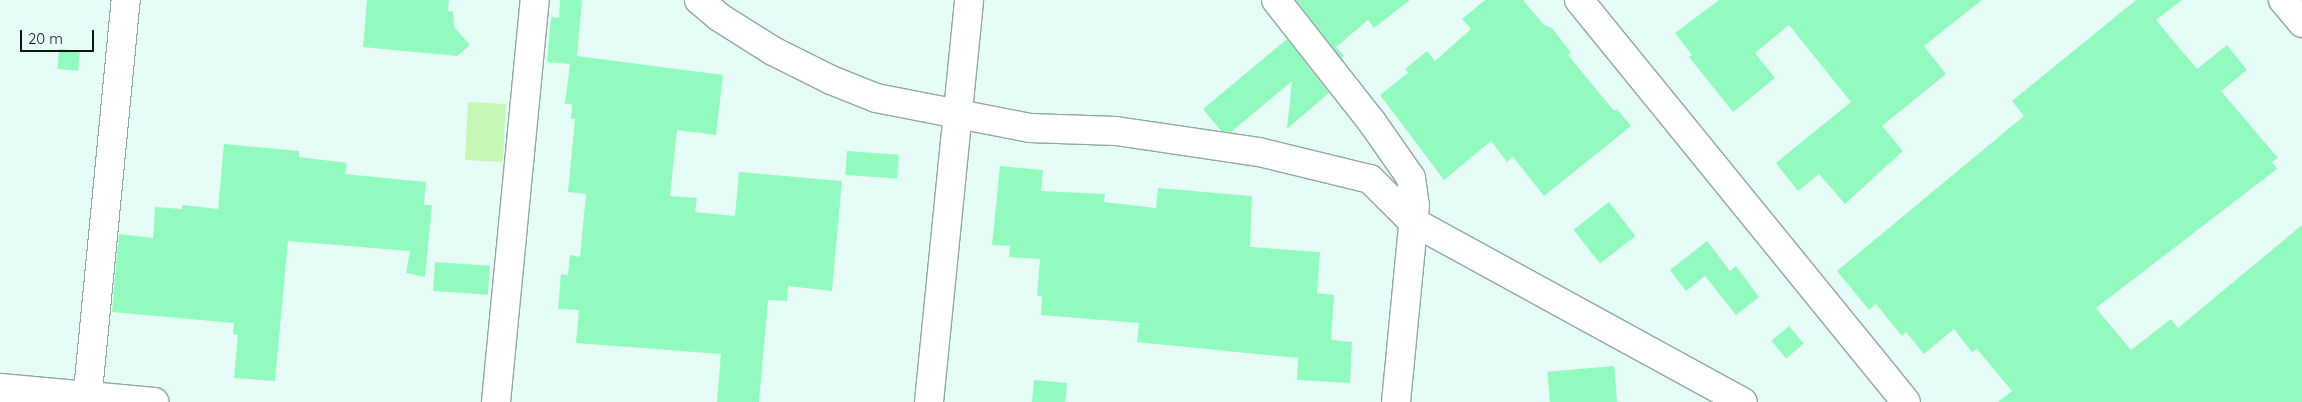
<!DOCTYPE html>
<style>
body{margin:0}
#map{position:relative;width:2302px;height:402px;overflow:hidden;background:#e5fdf6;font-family:Quicksand,sans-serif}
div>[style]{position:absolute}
.green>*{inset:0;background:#c5f7b6;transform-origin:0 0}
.building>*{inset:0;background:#92f9bf;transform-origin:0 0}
.roads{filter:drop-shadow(1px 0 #91a7a1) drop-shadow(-1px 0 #91a7a1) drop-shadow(0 1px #91a7a1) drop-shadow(0 -1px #91a7a1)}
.minor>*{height:28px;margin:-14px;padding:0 14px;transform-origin:14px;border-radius:14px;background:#fff}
span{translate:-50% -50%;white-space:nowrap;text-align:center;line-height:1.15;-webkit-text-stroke:4px #e5fdf6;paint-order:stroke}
.scale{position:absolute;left:20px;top:30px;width:74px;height:22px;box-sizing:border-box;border:2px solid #0b1412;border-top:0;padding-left:6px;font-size:15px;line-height:18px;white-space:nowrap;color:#0b1412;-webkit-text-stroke:4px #e5fdf6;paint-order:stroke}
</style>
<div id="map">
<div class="green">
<i style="left:468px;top:102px;width:38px;height:58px;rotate:3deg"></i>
</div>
<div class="building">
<i style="clip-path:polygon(367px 0,449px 0,448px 11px,453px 12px,454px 27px,470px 45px,457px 56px,363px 47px)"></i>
<i style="clip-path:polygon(560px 0,582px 0,577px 56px,723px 75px,716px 135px,677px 130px,670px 196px,697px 198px,695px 212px,735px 216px,739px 172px,842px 181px,832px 291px,788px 286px,787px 301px,768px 300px,759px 402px,717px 402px,721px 354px,576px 343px,579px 310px,558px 309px,561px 274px,568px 275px,570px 255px,580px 257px,586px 194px,568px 192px,575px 119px,571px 119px,572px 104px,565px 104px,570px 64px,547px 62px,551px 17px,559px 18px)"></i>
<i style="clip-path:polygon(1296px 0,1410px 0,1374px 28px,1368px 20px,1336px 47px,1344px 56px,1341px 58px)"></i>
<i style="clip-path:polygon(1485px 0,1523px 0,1544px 25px,1552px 28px,1571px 53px,1568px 55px,1614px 111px,1617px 109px,1631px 126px,1544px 196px,1513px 157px,1507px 162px,1491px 141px,1444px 180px,1380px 95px,1408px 73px,1405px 69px,1427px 51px,1435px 61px,1471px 29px,1462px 19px)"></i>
<i style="clip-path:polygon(1719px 0,1982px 0,1924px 46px,1946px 74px,1882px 126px,1903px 151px,1845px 204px,1819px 174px,1798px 191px,1776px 163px,1851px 102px,1789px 25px,1755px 53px,1775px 78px,1733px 112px,1689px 57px,1692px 55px,1675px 33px)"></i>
<i style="clip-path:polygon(2136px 0,2182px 0,2156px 20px,2197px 69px,2227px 45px,2247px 70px,2221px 91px,2278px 158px,2272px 162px,2277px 169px,2096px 308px,2131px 350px,2171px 319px,2178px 328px,2302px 225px,2302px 402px,1998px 402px,2012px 391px,1977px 349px,1972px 352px,1954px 329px,1924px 354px,1906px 332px,1902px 336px,1876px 304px,1869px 310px,1837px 271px,2024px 116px,2012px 101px)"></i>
<i style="clip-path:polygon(1287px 39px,1329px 93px,1287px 129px,1292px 81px,1231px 132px,1221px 131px,1203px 109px)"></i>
<i style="left:59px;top:49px;width:21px;height:20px;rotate:5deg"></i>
<i style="clip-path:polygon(224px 144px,299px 151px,299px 157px,347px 163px,345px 174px,426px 182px,424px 205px,432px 205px,425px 277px,406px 273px,410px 251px,288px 241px,275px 381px,234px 378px,238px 335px,233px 334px,234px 323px,112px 312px,119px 234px,153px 238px,155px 207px,182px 209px,182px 205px,218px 209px)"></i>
<i style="left:847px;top:151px;width:52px;height:24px;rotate:4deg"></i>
<i style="clip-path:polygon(1000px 166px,1043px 170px,1041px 191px,1105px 194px,1104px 202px,1156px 208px,1158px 188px,1252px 196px,1250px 247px,1320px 252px,1317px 293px,1334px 295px,1331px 340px,1352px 342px,1350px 383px,1297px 380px,1298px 358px,1137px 342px,1139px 323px,1041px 315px,1042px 296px,1037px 296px,1040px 259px,1009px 257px,1010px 246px,992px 245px)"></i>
<i style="left:1609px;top:202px;width:43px;height:45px;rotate:52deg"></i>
<i style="clip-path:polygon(1707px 241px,1730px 271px,1736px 266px,1759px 297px,1736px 315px,1705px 276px,1686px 291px,1670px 270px)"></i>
<i style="left:435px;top:262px;width:55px;height:29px;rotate:4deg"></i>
<i style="left:1789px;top:326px;width:23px;height:23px;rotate:50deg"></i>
<i style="left:1614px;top:366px;width:36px;height:67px;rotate:85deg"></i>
<i style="clip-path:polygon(1034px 380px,1067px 383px,1065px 402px,1032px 402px)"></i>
</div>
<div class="roads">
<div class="minor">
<i style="left:699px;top:0;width:26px;rotate:40deg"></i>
<i style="left:719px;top:17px;width:64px;rotate:32.2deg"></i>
<i style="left:773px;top:51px;width:65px;rotate:26.6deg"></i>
<i style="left:831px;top:80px;width:48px;rotate:21.8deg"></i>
<i style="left:876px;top:98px;width:157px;rotate:11deg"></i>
<i style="left:1030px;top:128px;width:86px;rotate:2deg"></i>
<i style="left:1116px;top:131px;width:145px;rotate:8.4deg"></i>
<i style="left:1259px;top:152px;width:114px;rotate:13.7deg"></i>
<i style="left:1370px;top:179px;width:59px;rotate:45deg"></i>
<i style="left:1412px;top:221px;width:377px;rotate:28.7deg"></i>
<i style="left:1276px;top:0;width:155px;rotate:51.8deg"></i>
<i style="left:1372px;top:122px;width:68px;rotate:55.1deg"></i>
<i style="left:1411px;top:178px;width:27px;rotate:82deg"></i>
<i style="left:1415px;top:205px;width:198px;rotate:95.5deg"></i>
<i style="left:1579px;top:0;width:518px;rotate:50.87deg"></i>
<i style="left:2283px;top:0;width:30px;rotate:50deg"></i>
<i style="left:0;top:388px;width:155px;rotate:5.2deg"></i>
<i style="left:87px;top:402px;width:404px;rotate:-84.5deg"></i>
<i style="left:496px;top:402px;width:404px;rotate:-84.5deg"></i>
<i style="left:929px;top:402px;width:404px;rotate:-84.3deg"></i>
</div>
</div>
<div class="scale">20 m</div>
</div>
